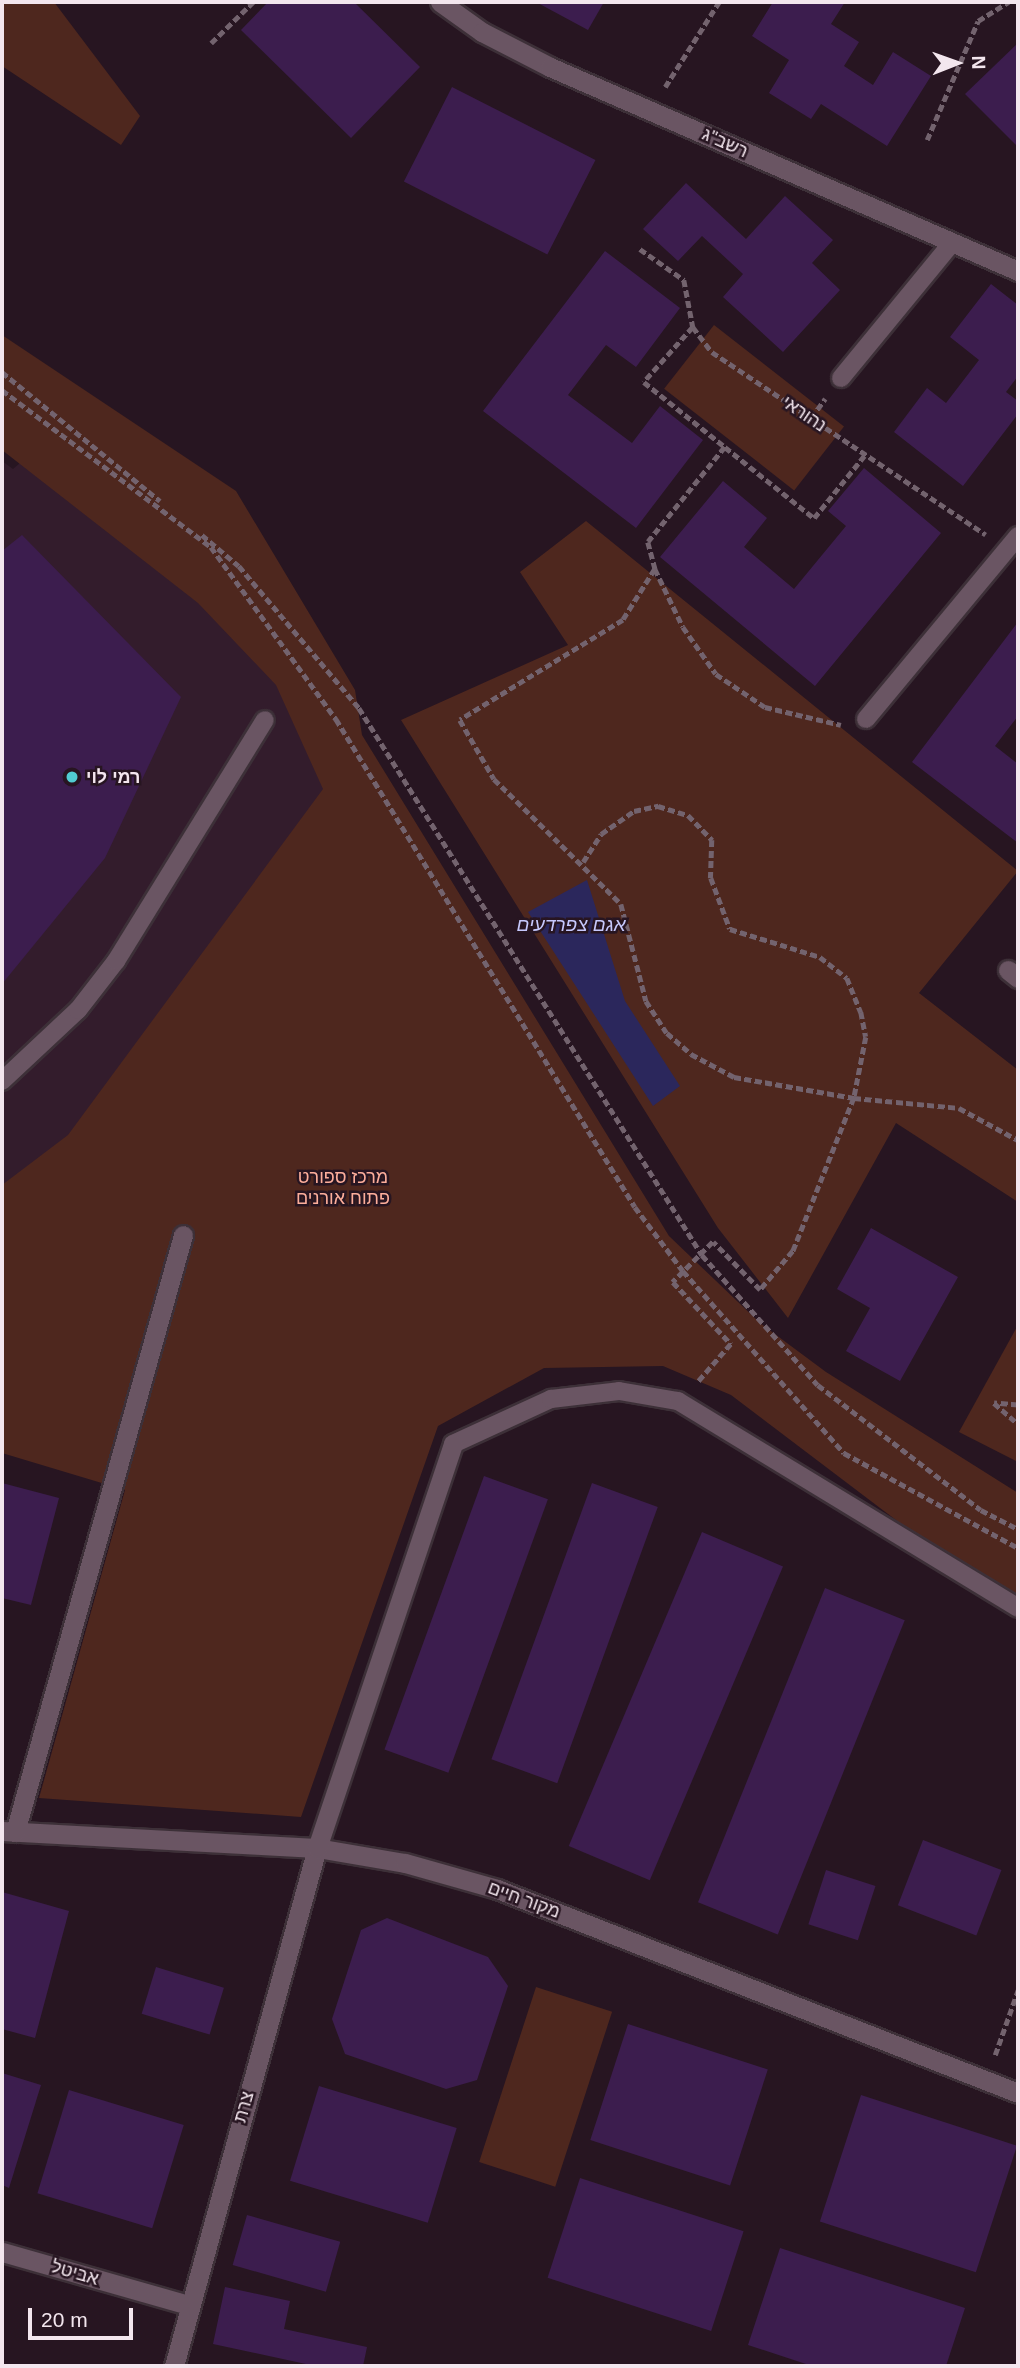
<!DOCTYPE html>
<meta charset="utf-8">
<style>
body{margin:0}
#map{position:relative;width:1020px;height:2368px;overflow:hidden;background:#271521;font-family:Helvetica,"Noto Sans Hebrew",sans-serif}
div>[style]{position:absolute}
.built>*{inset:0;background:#331c2c}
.green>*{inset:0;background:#4e271e;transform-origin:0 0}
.water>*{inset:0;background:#2b275c}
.building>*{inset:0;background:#3c1d4e;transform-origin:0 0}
.path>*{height:4.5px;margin-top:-2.25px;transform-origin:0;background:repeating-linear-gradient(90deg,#73636e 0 7px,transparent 0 10.5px)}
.roads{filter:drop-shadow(2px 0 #3d3038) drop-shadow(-2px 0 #3d3038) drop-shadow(0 2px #3d3038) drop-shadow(0 -2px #3d3038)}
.service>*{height:18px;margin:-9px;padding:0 9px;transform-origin:9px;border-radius:9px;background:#6a5563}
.minor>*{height:19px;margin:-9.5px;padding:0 9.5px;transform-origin:9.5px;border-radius:9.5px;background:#6a5563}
.dots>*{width:19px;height:19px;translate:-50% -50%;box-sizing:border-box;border:4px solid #271521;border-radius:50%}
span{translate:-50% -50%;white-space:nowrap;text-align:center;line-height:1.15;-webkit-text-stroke:5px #271521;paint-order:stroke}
.street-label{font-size:18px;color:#f3e6ee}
.poi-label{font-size:18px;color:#f3e6ee;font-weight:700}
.left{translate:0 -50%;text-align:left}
.park-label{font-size:18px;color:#fdae9b}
.water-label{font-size:19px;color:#c6c8fc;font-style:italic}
.frame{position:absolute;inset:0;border:4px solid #f3e6ee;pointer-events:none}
.north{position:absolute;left:922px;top:28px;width:70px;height:70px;-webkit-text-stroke:5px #271521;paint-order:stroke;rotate:89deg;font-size:19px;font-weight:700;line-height:28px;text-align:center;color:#f3e6ee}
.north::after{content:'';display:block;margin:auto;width:24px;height:32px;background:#f3e6ee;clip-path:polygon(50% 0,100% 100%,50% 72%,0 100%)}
.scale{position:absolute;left:28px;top:2308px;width:105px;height:32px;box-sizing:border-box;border:4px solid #f3e6ee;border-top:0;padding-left:9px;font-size:21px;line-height:24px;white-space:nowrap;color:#f3e6ee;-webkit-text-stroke:5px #271521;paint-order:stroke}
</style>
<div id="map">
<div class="built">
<i style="clip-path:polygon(27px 457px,208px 598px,315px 716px,326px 801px,77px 1136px,2px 1192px,2px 461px,13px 469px)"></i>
</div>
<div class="green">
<i style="clip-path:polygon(2px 2px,54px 2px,140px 116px,121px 145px,2px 66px)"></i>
<i style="left:714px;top:325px;width:165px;height:81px;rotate:38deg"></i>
<i style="clip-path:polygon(2px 335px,236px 491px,355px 690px,362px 735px,669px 1236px,760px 1323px,826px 1372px,1018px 1493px,1018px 1596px,950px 1561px,731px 1395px,663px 1366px,544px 1368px,438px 1426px,301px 1817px,39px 1798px,125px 1490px,2px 1453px,2px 1185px,68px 1135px,323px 789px,276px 685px,198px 603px,2px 450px)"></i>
<i style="clip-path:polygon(586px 521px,1018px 871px,919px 993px,1018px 1070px,1018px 1202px,896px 1123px,788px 1318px,718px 1228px,401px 720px,568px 645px,520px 572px)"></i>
<i style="clip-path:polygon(1018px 1325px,1018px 1462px,959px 1432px)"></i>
<i style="left:536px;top:1987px;width:80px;height:184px;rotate:18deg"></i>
</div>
<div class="water">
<i style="clip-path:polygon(587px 880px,625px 1001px,680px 1086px,653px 1106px,528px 912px)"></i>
</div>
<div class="building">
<i style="clip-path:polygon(268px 2px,354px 2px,420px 67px,351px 138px,241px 30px)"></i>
<i style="clip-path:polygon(536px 2px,604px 2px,588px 30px)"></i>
<i style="clip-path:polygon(773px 2px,845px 2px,831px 24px,859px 42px,844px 66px,873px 85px,893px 52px,931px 76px,887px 146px,821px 104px,811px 119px,769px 93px,789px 60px,752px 36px)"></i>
<i style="clip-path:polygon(1018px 43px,1018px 147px,965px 94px)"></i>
<i style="left:452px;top:87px;width:161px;height:106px;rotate:27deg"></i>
<i style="clip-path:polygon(686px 183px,746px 239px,785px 196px,833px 240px,812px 263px,840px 290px,783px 352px,723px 297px,743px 274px,702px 236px,678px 261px,643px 229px)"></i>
<i style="clip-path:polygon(605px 251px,680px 308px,636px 367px,606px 345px,568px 395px,632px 443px,660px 406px,703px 440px,636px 528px,483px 411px)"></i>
<i style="clip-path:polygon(991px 284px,1018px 305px,1018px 376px,1006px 392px,1018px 401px,1018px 414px,963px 486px,894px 432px,927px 388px,946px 403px,979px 360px,950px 337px)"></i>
<i style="clip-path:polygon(864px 468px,941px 533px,815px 686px,660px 557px,723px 481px,767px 518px,744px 547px,794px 589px,846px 526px,828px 511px)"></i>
<i style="clip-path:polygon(22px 535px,181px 697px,105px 858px,2px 984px,2px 551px)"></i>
<i style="clip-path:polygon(1018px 622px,1018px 716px,995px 746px,1018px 764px,1018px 843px,912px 762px)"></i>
<i style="clip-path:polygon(871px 1228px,958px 1277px,900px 1381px,846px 1351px,870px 1308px,837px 1289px)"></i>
<i style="left:484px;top:1476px;width:68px;height:291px;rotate:20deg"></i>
<i style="clip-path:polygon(2px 1483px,59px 1498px,31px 1605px,2px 1598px)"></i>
<i style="left:592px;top:1483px;width:70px;height:294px;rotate:20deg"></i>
<i style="left:702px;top:1532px;width:88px;height:341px;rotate:23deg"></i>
<i style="left:825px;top:1588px;width:86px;height:339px;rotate:22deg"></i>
<i style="left:923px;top:1840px;width:84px;height:70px;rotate:21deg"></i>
<i style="left:826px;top:1870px;width:52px;height:57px;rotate:18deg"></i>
<i style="clip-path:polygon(2px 1892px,69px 1911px,35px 2038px,2px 2029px)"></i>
<i style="clip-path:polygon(387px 1918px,488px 1957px,508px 1986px,477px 2080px,446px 2089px,345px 2054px,332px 2019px,361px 1930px)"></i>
<i style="left:156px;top:1967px;width:71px;height:49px;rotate:17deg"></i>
<i style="left:628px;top:2024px;width:147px;height:122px;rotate:18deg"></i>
<i style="clip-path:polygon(2px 2073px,41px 2085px,9px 2188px,2px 2185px)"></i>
<i style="left:319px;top:2086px;width:144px;height:99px;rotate:17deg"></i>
<i style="left:69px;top:2090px;width:120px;height:108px;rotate:17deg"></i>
<i style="left:861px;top:2095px;width:164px;height:133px;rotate:18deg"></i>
<i style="left:580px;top:2178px;width:172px;height:105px;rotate:18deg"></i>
<i style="left:247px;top:2215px;width:97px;height:52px;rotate:16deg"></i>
<i style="clip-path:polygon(780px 2248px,965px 2308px,946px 2366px,812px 2366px,748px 2345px)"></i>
<i style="clip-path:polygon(225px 2287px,290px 2301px,284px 2329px,367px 2347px,363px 2366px,315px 2366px,213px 2344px)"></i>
</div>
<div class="path">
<i style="left:211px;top:43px;width:59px;rotate:-44.3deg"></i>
<i style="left:665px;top:87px;width:101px;rotate:-57.6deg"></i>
<i style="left:927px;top:140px;width:129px;rotate:-66.8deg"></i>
<i style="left:978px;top:21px;width:36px;rotate:-32deg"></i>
<i style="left:640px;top:249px;width:54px;rotate:35.2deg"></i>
<i style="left:684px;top:280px;width:48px;rotate:79.2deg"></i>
<i style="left:693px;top:327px;width:31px;rotate:53deg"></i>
<i style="left:712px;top:352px;width:329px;rotate:33.7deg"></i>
<i style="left:693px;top:327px;width:74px;rotate:131.7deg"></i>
<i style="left:644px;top:382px;width:104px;rotate:38.7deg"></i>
<i style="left:725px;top:447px;width:122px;rotate:129deg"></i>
<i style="left:648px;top:542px;width:28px;rotate:75deg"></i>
<i style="left:655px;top:569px;width:64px;rotate:64.2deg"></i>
<i style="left:683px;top:627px;width:57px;rotate:54.9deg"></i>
<i style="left:716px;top:674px;width:59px;rotate:34deg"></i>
<i style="left:765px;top:707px;width:78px;rotate:13.3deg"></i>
<i style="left:2px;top:372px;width:204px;rotate:39.2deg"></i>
<i style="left:2px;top:390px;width:261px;rotate:36.9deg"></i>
<i style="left:211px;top:547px;width:213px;rotate:54deg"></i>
<i style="left:336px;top:719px;width:572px;rotate:58.5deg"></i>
<i style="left:635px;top:1207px;width:80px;rotate:53.1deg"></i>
<i style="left:683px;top:1271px;width:243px;rotate:48.5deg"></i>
<i style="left:844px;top:1453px;width:198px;rotate:28.6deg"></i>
<i style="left:811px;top:418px;width:24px;rotate:-54deg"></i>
<i style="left:725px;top:447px;width:114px;rotate:38.6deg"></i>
<i style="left:814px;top:518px;width:80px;rotate:-51.1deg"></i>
<i style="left:202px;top:535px;width:48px;rotate:40deg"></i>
<i style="left:239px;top:566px;width:186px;rotate:49.8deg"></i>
<i style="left:359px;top:708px;width:646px;rotate:57.91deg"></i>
<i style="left:702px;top:1255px;width:174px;rotate:48.3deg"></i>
<i style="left:818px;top:1385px;width:205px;rotate:37.5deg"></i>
<i style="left:981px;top:1510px;width:42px;rotate:27.2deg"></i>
<i style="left:655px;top:569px;width:60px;rotate:122.1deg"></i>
<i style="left:623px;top:620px;width:191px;rotate:148.5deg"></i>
<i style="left:460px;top:720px;width:68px;rotate:60deg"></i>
<i style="left:494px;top:779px;width:178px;rotate:44.5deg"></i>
<i style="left:621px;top:904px;width:100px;rotate:75.5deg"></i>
<i style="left:646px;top:1001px;width:38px;rotate:57deg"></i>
<i style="left:667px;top:1033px;width:32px;rotate:41deg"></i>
<i style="left:691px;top:1054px;width:49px;rotate:28.1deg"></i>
<i style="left:734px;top:1077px;width:122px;rotate:9.9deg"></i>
<i style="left:854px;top:1098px;width:105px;rotate:5.4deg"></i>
<i style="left:959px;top:1108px;width:67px;rotate:28.5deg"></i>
<i style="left:583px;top:862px;width:33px;rotate:-57deg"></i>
<i style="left:601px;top:834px;width:40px;rotate:-34.9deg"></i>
<i style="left:634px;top:811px;width:25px;rotate:-12deg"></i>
<i style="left:658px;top:806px;width:31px;rotate:17deg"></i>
<i style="left:688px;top:815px;width:35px;rotate:46deg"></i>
<i style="left:712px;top:840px;width:38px;rotate:92deg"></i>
<i style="left:711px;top:878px;width:54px;rotate:69.6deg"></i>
<i style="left:730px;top:929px;width:94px;rotate:17.3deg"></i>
<i style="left:820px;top:957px;width:34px;rotate:38deg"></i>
<i style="left:847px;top:978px;width:37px;rotate:68deg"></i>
<i style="left:861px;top:1012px;width:25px;rotate:79deg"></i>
<i style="left:866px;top:1037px;width:62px;rotate:101.1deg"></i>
<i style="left:854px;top:1098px;width:165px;rotate:111.7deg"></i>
<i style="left:793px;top:1251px;width:51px;rotate:130.2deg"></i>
<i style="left:760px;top:1290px;width:67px;rotate:-134.4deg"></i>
<i style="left:713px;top:1242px;width:57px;rotate:135deg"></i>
<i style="left:673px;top:1282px;width:85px;rotate:46.9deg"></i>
<i style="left:731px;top:1344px;width:52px;rotate:131.1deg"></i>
<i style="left:1018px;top:1405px;width:24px;rotate:-175deg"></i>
<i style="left:994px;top:1403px;width:32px;rotate:41deg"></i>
<i style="left:995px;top:2055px;width:69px;rotate:-70.5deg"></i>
</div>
<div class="roads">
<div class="service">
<i style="left:841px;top:378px;width:175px;rotate:-50.6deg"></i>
<i style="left:866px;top:719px;width:238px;rotate:-50.3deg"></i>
<i style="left:2px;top:1081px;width:104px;rotate:-43.1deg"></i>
<i style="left:78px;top:1010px;width:62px;rotate:-52.2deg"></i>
<i style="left:116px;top:961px;width:283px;rotate:-58.3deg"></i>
<i style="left:453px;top:1444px;width:108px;rotate:-24.7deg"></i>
<i style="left:551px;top:1399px;width:68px;rotate:-6.7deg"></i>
<i style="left:619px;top:1391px;width:60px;rotate:9.6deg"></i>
<i style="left:678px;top:1401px;width:398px;rotate:31.3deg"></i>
</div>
<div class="minor">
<i style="left:440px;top:2px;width:52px;rotate:35.5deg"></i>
<i style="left:482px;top:32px;width:76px;rotate:27.2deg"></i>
<i style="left:550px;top:67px;width:511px;rotate:23.55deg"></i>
<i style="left:1008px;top:970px;width:13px;rotate:39deg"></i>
<i style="left:2px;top:1831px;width:315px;rotate:3.1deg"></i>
<i style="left:317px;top:1848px;width:89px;rotate:9.7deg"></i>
<i style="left:405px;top:1863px;width:96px;rotate:15.8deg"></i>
<i style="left:497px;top:1889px;width:560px;rotate:21.38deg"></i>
<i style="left:15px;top:1832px;width:620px;rotate:-74.28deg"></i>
<i style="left:2px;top:2252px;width:193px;rotate:15.9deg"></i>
<i style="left:174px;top:2366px;width:537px;rotate:-74.57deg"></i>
<i style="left:317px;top:1848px;width:426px;rotate:-71.4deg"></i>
</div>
</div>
<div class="dots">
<i style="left:72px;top:777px;background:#51ccd2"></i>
</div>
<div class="street-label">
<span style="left:725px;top:143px;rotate:24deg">רשב"ג</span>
<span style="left:804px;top:414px;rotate:34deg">נהוראי</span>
<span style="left:524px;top:1900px;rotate:20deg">מקור חיים</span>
<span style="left:244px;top:2107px;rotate:-74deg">צרת</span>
<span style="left:75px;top:2273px;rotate:16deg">אביטל</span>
</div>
<div class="poi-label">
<span class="left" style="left:86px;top:777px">רמי לוי</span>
</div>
<div class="park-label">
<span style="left:343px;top:1188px">מרכז ספורט<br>פתוח אורנים</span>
</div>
<div class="water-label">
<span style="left:571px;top:925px">אגם צפרדעים</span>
</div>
<div class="frame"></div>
<div class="north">N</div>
<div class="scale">20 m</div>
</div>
